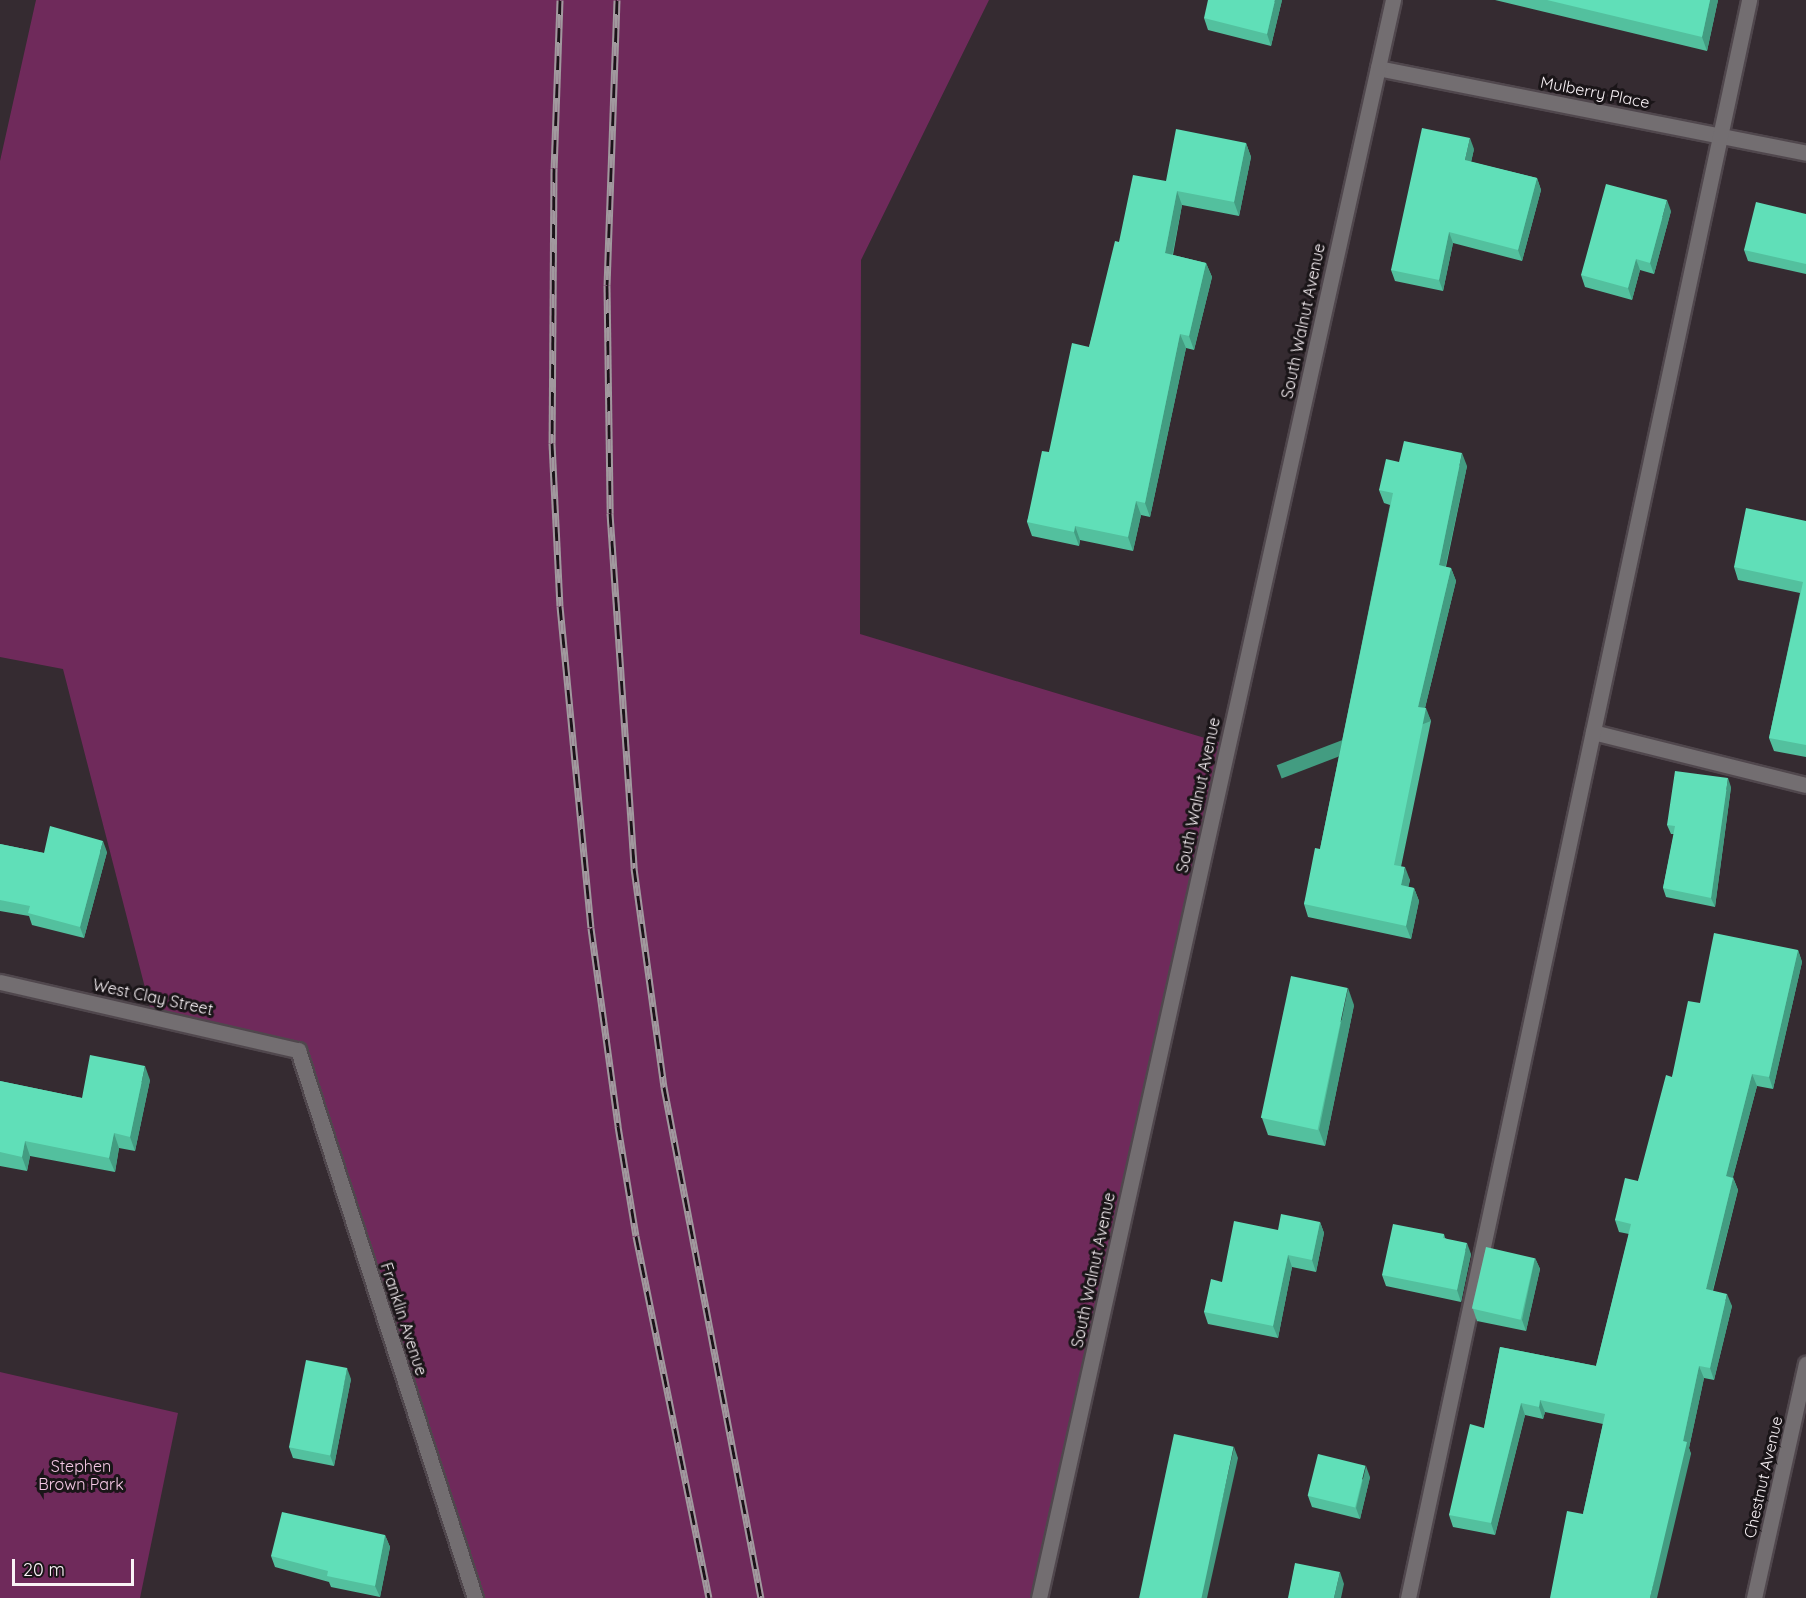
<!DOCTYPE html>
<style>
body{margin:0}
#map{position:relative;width:1806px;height:1598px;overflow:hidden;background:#352b31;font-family:Quicksand,sans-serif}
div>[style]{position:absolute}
.green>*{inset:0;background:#6f2a5b}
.roads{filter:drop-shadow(2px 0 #50474d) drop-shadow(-2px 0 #50474d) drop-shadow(0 2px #50474d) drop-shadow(0 -2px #50474d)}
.minor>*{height:15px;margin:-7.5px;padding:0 7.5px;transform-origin:7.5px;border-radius:7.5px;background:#736e71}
.rail>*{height:7px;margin-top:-3.5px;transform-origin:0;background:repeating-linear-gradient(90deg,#1a1518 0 14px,#a1999e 0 28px);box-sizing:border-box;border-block:2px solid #a1999e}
.wall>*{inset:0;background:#53c09e}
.shaded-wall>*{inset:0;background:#439c81;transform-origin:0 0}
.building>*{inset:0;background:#60dfb8;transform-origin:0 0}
span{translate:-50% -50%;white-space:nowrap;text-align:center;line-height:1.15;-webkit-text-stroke:6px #1a1518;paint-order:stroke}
.street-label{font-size:16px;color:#f9f2f6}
.park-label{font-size:16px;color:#f5c8e5}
.scale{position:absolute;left:12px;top:1559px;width:122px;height:27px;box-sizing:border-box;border:3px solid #f9f2f6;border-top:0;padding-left:8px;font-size:18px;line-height:21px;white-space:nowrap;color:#f9f2f6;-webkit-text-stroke:4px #1a1518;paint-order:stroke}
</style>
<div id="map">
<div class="green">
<i style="clip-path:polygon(36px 0,989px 0,861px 260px,860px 634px,1228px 745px,1039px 1598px,475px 1598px,298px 1051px,152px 1015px,63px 669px,0 657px,0 161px)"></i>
<i style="clip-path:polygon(0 1372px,178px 1413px,140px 1598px,0 1598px)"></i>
</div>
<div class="roads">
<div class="minor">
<i style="left:1378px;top:68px;width:436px;rotate:11.2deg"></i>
<i style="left:1593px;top:732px;width:219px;rotate:14deg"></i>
<i style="left:0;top:982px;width:306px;rotate:12.9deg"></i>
<i style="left:298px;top:1050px;width:576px;rotate:72.1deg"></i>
<i style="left:1039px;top:1598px;width:1637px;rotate:-77.51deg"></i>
<i style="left:1408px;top:1598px;width:1634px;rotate:-77.95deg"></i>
<i style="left:1754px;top:1598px;width:240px;rotate:-77.5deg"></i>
</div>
</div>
<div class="rail">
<i style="left:560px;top:0;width:168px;rotate:92deg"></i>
<i style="left:554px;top:168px;width:275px;rotate:90.4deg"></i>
<i style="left:552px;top:443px;width:163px;rotate:87.2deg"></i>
<i style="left:560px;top:606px;width:323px;rotate:84.5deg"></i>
<i style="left:591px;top:928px;width:200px;rotate:82.2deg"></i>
<i style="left:618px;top:1126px;width:111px;rotate:80.7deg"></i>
<i style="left:636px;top:1236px;width:369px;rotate:78.6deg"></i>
<i style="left:617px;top:0;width:285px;rotate:92deg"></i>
<i style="left:607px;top:285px;width:228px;rotate:89.2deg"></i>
<i style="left:610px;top:513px;width:356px;rotate:86.1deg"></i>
<i style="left:634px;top:868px;width:221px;rotate:82.2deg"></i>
<i style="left:664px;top:1087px;width:520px;rotate:79.25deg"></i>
</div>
<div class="wall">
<i style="clip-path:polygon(1282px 0,1271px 46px,1208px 30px,1204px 18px)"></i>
<i style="clip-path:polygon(1495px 0,1718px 0,1707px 51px)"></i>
<i style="clip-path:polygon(1246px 143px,1251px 157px,1239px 216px,1182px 205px,1173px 255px,1206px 263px,1212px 277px,1194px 350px,1186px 348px,1150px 517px,1141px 515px,1133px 551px,1080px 540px,1079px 546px,1032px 536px,1027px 522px,1049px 452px,1089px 347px,1119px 242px,1166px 181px)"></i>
<i style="clip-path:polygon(1474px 149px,1471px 162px,1537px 178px,1541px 190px,1522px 261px,1453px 243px,1443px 291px,1395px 281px,1391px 270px)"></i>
<i style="clip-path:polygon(1671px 211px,1654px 274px,1640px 270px,1632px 300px,1585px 287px,1581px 275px)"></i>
<i style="clip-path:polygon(1806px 214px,1806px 274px,1748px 261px,1744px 250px)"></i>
<i style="clip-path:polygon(1399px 462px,1467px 466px,1446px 567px,1451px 568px,1456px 581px,1425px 708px,1431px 721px,1401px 867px,1410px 880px,1408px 887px,1414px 888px,1419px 901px,1411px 939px,1308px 917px,1304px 904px,1320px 849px,1390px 505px,1384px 503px,1379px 490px)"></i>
<i style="clip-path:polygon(1806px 521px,1806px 757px,1774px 751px,1769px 738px,1800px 593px,1738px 580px,1734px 567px)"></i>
<i style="clip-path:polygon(1731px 787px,1715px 907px,1666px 897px,1663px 888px,1674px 834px,1671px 834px,1667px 825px)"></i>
<i style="clip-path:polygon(0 844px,44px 853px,107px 852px,84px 938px,32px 925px,29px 916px,0 911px)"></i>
<i style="clip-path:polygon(1798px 950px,1802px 962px,1773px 1089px,1757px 1086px,1733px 1177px,1738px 1190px,1713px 1291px,1732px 1306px,1714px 1380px,1704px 1378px,1689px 1448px,1691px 1454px,1583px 1514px,1603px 1424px,1545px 1412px,1543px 1419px,1525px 1415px,1495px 1535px,1453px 1527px,1449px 1515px,1484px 1428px,1500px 1347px,1596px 1366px,1629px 1234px,1619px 1232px,1615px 1220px,1638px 1181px,1672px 1077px,1700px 1003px)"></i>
<i style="clip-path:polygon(1354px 1005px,1325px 1146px,1268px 1135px,1262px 1118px)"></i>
<i style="clip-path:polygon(150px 1080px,135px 1151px,119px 1148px,115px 1172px,30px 1156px,27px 1171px,0 1166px,0 1081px,82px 1098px)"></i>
<i style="clip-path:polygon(1320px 1222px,1324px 1233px,1316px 1272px,1292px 1267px,1278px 1338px,1208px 1324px,1204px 1312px,1222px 1282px,1278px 1230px)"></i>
<i style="clip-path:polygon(1444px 1234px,1445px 1238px,1471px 1254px,1461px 1302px,1386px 1286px,1382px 1275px)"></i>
<i style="clip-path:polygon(1535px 1258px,1540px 1269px,1526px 1331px,1477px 1321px,1473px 1309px)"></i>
<i style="clip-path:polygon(351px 1379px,334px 1466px,293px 1458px,289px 1447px)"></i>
<i style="clip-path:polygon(1370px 1477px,1360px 1519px,1312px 1507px,1308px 1496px)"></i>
<i style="clip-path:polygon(385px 1535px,390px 1547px,380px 1597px,331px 1587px,329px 1582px,275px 1567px,271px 1556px)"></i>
</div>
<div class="shaded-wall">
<i style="clip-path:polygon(1275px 0,1282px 0,1271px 46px,1267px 34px)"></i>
<i style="clip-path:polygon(1710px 0,1718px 0,1707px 51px,1702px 37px)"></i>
<i style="clip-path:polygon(1470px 138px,1474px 149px,1469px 171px,1465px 160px)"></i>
<i style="clip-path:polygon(1246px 143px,1251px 157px,1239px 216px,1234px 202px)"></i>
<i style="clip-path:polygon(1537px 178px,1541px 190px,1522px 261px,1518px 250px)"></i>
<i style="clip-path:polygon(1177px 191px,1182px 205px,1170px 267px,1165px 253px)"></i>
<i style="clip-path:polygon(1667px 200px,1671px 211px,1654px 274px,1650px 263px)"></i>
<i style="clip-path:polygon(1449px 232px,1453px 243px,1443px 291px,1439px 280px)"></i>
<i style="clip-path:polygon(1636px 259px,1640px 270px,1632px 300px,1628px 288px)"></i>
<i style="clip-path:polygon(1206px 263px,1212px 277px,1194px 350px,1189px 336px)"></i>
<i style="clip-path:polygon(1180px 334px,1186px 348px,1150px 517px,1145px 503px)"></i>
<i style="clip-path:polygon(1462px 453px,1467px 466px,1443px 578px,1439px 565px)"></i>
<i style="clip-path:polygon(1136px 501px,1141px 515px,1133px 551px,1128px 537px)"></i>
<i style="clip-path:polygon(1075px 526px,1080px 540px,1079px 546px,1074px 532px)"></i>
<i style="clip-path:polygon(1451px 568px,1456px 581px,1422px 720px,1418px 707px)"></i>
<i style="left:1426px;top:708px;width:14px;height:160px;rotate:69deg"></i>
<i style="clip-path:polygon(1728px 778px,1731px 787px,1715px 907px,1711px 898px)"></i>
<i style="clip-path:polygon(103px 841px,107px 852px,84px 938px,80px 927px)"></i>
<i style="clip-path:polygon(1405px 867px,1410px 880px,1406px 898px,1401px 885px)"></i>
<i style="clip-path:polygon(1414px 888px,1419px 901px,1411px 939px,1406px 926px)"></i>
<i style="clip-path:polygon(1798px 950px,1802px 962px,1773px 1089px,1769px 1077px)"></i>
<i style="clip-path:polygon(1348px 988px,1354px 1005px,1325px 1146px,1319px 1130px)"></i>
<i style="clip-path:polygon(145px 1066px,150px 1080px,135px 1151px,130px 1137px)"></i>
<i style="clip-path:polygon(1752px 1074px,1757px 1086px,1730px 1188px,1726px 1176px)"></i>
<i style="clip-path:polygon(114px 1133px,119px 1148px,115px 1172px,109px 1158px)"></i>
<i style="clip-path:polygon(25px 1141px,30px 1156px,27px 1171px,22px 1157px)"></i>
<i style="clip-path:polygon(1733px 1178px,1738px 1190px,1710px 1301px,1706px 1289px)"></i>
<i style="clip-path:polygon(1320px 1222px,1324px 1233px,1316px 1272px,1312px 1260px)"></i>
<i style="clip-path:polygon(1467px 1243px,1471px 1254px,1461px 1302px,1457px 1290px)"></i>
<i style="clip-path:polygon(1288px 1255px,1292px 1267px,1278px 1338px,1273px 1326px)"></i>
<i style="clip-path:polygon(1535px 1258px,1540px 1269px,1526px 1331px,1522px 1320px)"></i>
<i style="clip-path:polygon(1727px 1294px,1732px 1306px,1714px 1380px,1710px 1368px)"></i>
<i style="clip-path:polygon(1699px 1366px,1704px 1378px,1689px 1448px,1691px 1454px,1657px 1598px,1650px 1598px)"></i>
<i style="clip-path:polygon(347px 1368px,351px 1379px,334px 1466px,330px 1455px)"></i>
<i style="clip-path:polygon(1540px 1400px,1545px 1412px,1543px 1419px,1539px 1407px)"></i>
<i style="clip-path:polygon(1521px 1403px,1525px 1415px,1495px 1535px,1491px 1523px)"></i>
<i style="clip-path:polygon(1234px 1447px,1238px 1458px,1207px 1598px,1200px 1598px)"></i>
<i style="clip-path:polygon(1366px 1466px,1370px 1477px,1360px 1519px,1356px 1508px)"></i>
<i style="clip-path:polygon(385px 1535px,390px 1547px,380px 1597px,375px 1586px)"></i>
<i style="clip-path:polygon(1340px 1572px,1344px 1584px,1341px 1598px,1334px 1598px)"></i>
</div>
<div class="building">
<i style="clip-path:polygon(1208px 0,1275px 0,1267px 34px,1204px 18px)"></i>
<i style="clip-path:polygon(1547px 0,1710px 0,1702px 37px)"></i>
<i style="clip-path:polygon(1422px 128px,1470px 138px,1465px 160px,1537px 178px,1518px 250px,1449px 232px,1439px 280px,1391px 270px)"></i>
<i style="clip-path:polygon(1176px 129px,1246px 143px,1234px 202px,1177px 191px,1165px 253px,1206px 263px,1189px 336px,1180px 334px,1145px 503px,1136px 501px,1128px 537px,1075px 526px,1074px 532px,1027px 522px,1042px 451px,1049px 452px,1072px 343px,1089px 347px,1115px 241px,1119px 242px,1133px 175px,1166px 181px)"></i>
<i style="clip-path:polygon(1606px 184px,1667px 200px,1650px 263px,1636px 259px,1628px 288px,1581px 275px)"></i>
<i style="clip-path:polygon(1756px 202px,1806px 214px,1806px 264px,1744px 250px)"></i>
<i style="clip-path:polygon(1404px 441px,1462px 453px,1439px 565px,1451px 568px,1418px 707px,1426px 708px,1394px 865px,1405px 867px,1401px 885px,1414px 888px,1406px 926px,1304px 904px,1315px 848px,1320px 849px,1393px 493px,1379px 490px,1386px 459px,1399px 462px)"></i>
<i style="clip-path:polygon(1746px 508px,1806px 521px,1806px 745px,1769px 738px,1803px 582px,1734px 567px)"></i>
<i style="clip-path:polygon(1675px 771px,1728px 778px,1711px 898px,1663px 888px,1675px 826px,1667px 825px)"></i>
<i style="clip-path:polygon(50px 826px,103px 841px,80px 927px,28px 913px,30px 906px,0 900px,0 844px,44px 853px)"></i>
<i style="clip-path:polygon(1714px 933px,1798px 950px,1769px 1077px,1752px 1074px,1726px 1176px,1733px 1178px,1706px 1289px,1727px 1294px,1710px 1368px,1699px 1366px,1683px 1441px,1687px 1442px,1650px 1598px,1550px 1598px,1567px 1511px,1583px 1514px,1605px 1414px,1540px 1400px,1539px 1407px,1521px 1403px,1491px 1523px,1449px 1515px,1470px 1424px,1484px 1428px,1500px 1347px,1596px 1366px,1631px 1224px,1615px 1220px,1625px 1178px,1638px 1181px,1666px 1075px,1672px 1077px,1688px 1001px,1700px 1003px)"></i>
<i style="left:1291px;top:976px;width:58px;height:145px;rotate:12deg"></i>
<i style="clip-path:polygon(90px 1055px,145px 1066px,130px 1137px,114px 1133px,109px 1158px,25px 1141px,22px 1157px,0 1152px,0 1081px,82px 1098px)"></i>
<i style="clip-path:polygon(1281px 1214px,1320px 1222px,1312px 1260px,1288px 1255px,1273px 1326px,1204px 1312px,1211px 1279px,1222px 1282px,1234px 1221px,1278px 1230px)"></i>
<i style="clip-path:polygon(1393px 1224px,1444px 1234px,1443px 1238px,1467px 1243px,1457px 1290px,1382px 1275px)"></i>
<i style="left:1486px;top:1247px;width:50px;height:63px;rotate:13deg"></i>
<i style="left:306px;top:1360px;width:42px;height:89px;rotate:11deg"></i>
<i style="left:1174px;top:1434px;width:61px;height:168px;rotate:12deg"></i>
<i style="left:1318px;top:1454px;width:49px;height:43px;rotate:14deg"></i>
<i style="clip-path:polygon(282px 1512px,385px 1535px,375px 1586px,327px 1576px,328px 1571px,271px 1556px)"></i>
<i style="clip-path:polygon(1295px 1563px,1340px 1572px,1334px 1598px,1288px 1598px)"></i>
</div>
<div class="street-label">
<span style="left:1595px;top:92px;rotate:11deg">Mulberry Place</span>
<span style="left:1303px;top:321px;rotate:-78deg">South Walnut Avenue</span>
<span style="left:1198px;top:795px;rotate:-78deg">South Walnut Avenue</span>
<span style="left:153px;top:997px;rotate:12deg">West Clay Street</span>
<span style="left:1093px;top:1270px;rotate:-78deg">South Walnut Avenue</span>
<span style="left:404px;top:1319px;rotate:72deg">Franklin Avenue</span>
<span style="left:1763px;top:1477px;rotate:-77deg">Chestnut Avenue</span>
</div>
<div class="park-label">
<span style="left:81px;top:1475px">Stephen<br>Brown Park</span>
</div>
<div class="scale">20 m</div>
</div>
